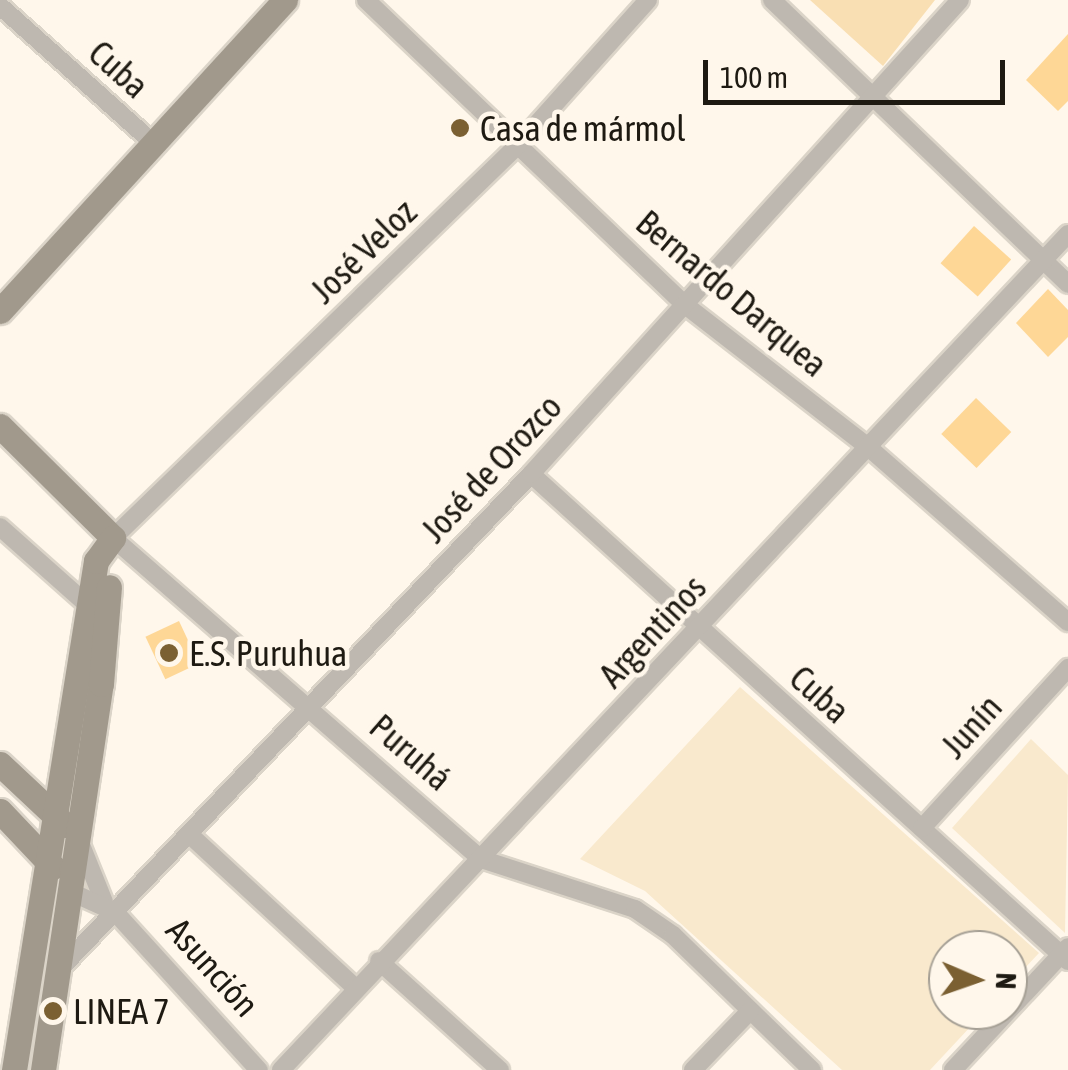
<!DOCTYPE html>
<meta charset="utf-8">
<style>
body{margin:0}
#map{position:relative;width:1068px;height:1070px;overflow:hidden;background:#fff7eb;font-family:"Asap Condensed",sans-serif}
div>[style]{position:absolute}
.built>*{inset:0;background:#f9e9cd}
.green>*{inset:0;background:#f9dfb3}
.building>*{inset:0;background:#fed796;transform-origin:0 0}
.roads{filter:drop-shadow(2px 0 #dbd4c8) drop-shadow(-2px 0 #dbd4c8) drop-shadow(0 2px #dbd4c8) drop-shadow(0 -2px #dbd4c8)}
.street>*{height:18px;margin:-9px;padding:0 9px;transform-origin:9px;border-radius:9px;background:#beb8b0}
.secondary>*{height:25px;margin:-12.5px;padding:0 12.5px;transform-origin:12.5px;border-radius:12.5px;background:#a1998c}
.dots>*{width:28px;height:28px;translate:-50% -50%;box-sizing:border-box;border:5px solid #fff7eb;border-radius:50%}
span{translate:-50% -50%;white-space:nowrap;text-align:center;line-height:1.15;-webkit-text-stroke:9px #fff7eb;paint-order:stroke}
.street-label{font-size:35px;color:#1e1a12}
.poi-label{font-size:35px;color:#1e1a12}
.left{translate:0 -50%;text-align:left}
.north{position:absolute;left:928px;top:930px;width:100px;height:100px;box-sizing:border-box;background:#fff7eb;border:2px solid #a59f94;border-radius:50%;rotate:92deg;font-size:28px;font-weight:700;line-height:40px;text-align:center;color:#1e1a12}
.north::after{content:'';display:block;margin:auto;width:35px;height:45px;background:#7b6032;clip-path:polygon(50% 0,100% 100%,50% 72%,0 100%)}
.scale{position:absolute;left:703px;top:60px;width:302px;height:45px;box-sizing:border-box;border:5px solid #1e1a12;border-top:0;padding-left:12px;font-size:30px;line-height:35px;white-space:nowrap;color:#1e1a12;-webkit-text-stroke:8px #fff7eb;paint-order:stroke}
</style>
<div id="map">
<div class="built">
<i style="clip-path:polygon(740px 687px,1039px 953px,1008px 986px,1008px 950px,948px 950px,948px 1010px,986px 1010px,930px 1070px,842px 1070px,645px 891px,580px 859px)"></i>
<i style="clip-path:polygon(1031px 739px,1068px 775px,1065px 933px,952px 828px)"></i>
</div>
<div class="green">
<i style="clip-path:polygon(810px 0,935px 0,883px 66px)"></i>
</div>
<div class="building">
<i style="clip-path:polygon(1068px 34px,1068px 101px,1058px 111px,1026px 80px)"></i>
<i style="left:974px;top:226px;width:50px;height:50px;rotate:42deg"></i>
<i style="clip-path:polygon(1048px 289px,1068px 310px,1068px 337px,1048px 357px,1016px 323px)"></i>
<i style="left:976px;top:398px;width:49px;height:50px;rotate:44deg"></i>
<i style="left:179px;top:621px;width:47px;height:37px;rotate:65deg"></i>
</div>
<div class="roads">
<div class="street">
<i style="left:366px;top:0;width:441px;rotate:43.7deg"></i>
<i style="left:685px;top:305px;width:232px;rotate:37.8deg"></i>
<i style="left:868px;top:447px;width:266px;rotate:41.2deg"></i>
<i style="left:648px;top:0;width:195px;rotate:131.9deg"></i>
<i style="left:518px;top:145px;width:564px;rotate:135.86deg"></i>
<i style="left:113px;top:538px;width:488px;rotate:41.1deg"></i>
<i style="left:481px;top:859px;width:162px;rotate:18deg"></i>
<i style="left:635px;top:909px;width:46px;rotate:34.4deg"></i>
<i style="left:673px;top:935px;width:194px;rotate:44.2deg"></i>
<i style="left:772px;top:0;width:410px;rotate:43.8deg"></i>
<i style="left:0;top:6px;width:203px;rotate:41.8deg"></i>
<i style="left:531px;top:474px;width:725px;rotate:42.2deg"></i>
<i style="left:0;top:527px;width:120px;rotate:41.6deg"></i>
<i style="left:922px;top:828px;width:217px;rotate:-47.6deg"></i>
<i style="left:190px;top:835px;width:224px;rotate:42.7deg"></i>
<i style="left:79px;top:840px;width:67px;rotate:68deg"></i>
<i style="left:71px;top:892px;width:48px;rotate:24.4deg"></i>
<i style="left:115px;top:912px;width:214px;rotate:47.7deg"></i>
<i style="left:379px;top:961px;width:163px;rotate:42deg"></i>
<i style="left:59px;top:970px;width:685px;rotate:-46.42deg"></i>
<i style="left:531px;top:474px;width:639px;rotate:-47.85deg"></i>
<i style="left:281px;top:1070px;width:1148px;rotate:-46.73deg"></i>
<i style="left:693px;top:1070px;width:82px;rotate:-46deg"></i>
<i style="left:953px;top:1070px;width:168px;rotate:-46.9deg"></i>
</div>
<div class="secondary">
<i style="left:0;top:311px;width:422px;rotate:-47.5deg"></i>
<i style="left:0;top:426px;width:159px;rotate:44.7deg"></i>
<i style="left:0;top:764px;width:89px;rotate:43.2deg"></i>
<i style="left:0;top:811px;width:77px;rotate:46.6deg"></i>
<i style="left:14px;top:1070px;width:516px;rotate:-80.85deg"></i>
<i style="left:96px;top:561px;width:29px;rotate:-54deg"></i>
<i style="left:43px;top:1070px;width:390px;rotate:-81.5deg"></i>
<i style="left:101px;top:684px;width:97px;rotate:-85.3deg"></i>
</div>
</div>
<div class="dots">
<i style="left:460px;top:128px;background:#7b6032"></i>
<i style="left:169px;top:653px;background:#7b6032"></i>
<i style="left:53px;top:1011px;background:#7b6032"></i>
</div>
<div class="street-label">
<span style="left:119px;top:69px;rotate:42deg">Cuba</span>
<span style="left:363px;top:251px;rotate:-44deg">José Veloz</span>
<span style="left:732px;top:293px;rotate:40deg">Bernardo Darquea</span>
<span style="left:491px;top:468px;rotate:-47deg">José de Orozco</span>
<span style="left:652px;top:631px;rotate:-47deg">Argentinos</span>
<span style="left:820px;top:694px;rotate:42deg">Cuba</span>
<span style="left:971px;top:726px;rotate:-48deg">Junín</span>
<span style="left:411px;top:752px;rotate:41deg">Puruhá</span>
<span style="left:213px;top:967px;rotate:48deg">Asunción</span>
</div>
<div class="poi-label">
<span class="left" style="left:480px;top:128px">Casa de mármol</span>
<span class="left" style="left:189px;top:653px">E.S. Puruhua</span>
<span class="left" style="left:73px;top:1011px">LINEA 7</span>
</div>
<div class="north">N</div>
<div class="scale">100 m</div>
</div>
